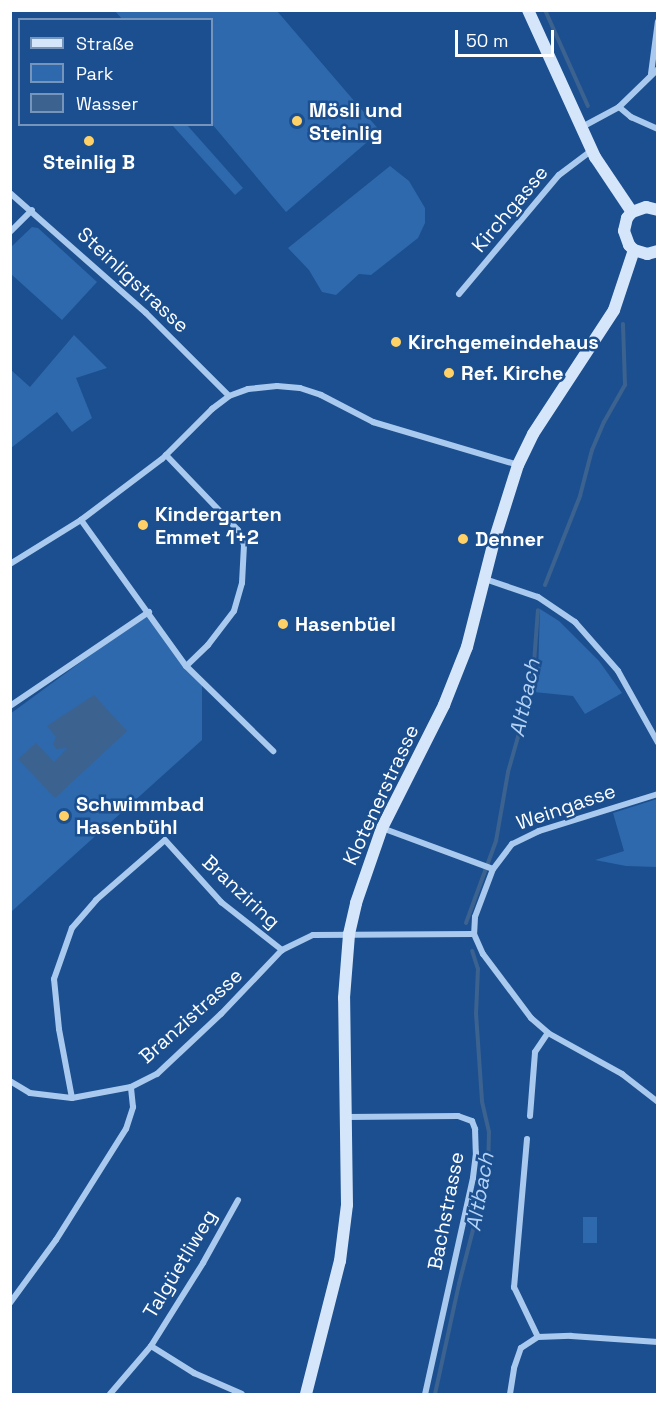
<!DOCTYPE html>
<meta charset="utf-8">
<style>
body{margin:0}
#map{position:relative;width:668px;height:1405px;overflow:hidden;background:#1b4f8f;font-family:"Space Grotesk",sans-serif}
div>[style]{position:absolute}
.green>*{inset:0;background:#2e69ad;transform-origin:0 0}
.water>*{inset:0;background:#3c6290}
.stream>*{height:4px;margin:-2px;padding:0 2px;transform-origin:2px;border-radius:2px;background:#3c6290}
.street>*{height:6px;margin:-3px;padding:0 3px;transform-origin:3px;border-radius:3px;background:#a9c9ee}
.secondary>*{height:12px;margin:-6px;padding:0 6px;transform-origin:6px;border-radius:6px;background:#d6e6fa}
.dots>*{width:16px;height:16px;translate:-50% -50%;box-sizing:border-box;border:3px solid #1b4f8f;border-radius:50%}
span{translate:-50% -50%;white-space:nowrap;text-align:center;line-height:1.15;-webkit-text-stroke:5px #1b4f8f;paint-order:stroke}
.poi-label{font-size:20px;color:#fff;font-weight:700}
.left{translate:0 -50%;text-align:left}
.street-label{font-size:20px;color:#fff}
.water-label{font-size:21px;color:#b5d3f5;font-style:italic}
.frame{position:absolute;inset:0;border:12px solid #fff;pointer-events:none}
.legend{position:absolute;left:18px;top:18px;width:195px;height:108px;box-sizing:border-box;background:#1b4f8f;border:2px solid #7695bc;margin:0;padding:8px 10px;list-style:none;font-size:18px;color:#fff}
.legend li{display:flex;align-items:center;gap:12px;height:30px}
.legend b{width:30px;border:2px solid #7695bc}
.scale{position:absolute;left:455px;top:30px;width:99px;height:27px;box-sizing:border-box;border:3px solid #fff;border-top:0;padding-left:8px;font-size:18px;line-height:21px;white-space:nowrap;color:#fff;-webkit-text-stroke:4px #1b4f8f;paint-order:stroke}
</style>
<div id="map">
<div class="green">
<i style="clip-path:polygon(115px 11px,277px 11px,380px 131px,286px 212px,212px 124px,212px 20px,122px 19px)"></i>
<i style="clip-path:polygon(172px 125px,187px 125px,243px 188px,235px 195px)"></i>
<i style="clip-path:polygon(390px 166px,409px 181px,425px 208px,425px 223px,418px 238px,371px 275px,359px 274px,336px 295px,322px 292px,309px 270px,288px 248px)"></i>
<i style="clip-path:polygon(32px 227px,38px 228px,97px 282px,62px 320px,11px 274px,11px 247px)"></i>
<i style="clip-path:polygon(74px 335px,107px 368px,76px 378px,92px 418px,72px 432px,57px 412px,11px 448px,11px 370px,30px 387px)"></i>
<i style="clip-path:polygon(540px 609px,559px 621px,599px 661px,622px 693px,585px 714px,573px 696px,534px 692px,538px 674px)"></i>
<i style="clip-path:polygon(149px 612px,202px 682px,202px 740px,11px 912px,10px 714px)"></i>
<i style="clip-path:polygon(657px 799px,657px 867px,626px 866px,595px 860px,624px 851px,613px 813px)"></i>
<i style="left:583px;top:1217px;width:14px;height:26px"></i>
</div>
<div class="water">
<i style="clip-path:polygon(94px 695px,127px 731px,55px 798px,18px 759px,36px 743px,54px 762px,67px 748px,56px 749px,53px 744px,56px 737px,47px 726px)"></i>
</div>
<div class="stream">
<i style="left:545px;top:10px;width:105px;rotate:65.9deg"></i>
<i style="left:545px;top:585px;width:96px;rotate:-68.5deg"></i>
<i style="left:580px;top:496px;width:48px;rotate:-75.4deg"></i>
<i style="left:592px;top:450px;width:30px;rotate:-67deg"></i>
<i style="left:604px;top:422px;width:43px;rotate:-60.4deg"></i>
<i style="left:625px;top:385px;width:61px;rotate:-91.9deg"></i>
<i style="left:466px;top:923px;width:87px;rotate:-69.9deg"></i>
<i style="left:496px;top:841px;width:70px;rotate:-80.1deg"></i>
<i style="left:508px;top:772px;width:66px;rotate:-74.1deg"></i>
<i style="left:526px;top:709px;width:34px;rotate:-78deg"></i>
<i style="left:533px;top:676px;width:66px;rotate:-85.7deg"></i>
<i style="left:435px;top:1394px;width:113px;rotate:-77.7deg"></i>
<i style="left:459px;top:1284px;width:116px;rotate:-75.5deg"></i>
<i style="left:488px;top:1172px;width:40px;rotate:-88.6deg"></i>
<i style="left:489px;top:1132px;width:32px;rotate:-103deg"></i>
<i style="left:482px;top:1101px;width:87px;rotate:-93.9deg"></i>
<i style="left:476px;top:1014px;width:45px;rotate:-87.5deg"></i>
<i style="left:478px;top:969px;width:19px;rotate:-108deg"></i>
</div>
<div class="street">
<i style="left:651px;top:74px;width:53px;rotate:-82.5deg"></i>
<i style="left:619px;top:107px;width:16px;rotate:40deg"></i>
<i style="left:631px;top:117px;width:30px;rotate:24deg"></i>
<i style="left:582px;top:127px;width:42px;rotate:-28.4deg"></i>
<i style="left:619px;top:107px;width:54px;rotate:-44.3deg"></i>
<i style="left:10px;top:193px;width:181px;rotate:41.4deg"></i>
<i style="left:146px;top:313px;width:117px;rotate:45deg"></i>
<i style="left:10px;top:232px;width:31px;rotate:-45deg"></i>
<i style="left:459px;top:294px;width:155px;rotate:-50deg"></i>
<i style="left:559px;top:175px;width:41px;rotate:-37.1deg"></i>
<i style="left:166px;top:455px;width:104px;rotate:46.2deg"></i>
<i style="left:238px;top:530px;width:16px;rotate:68deg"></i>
<i style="left:244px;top:545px;width:38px;rotate:93deg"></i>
<i style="left:242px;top:583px;width:29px;rotate:106deg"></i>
<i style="left:234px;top:611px;width:43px;rotate:127.4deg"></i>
<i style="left:208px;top:645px;width:30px;rotate:136deg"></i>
<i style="left:81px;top:520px;width:180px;rotate:54.3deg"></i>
<i style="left:186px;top:666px;width:122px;rotate:44.3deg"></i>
<i style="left:10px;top:564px;width:84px;rotate:-31.8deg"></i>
<i style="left:81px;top:520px;width:101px;rotate:-37deg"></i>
<i style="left:162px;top:459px;width:71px;rotate:-45deg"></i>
<i style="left:212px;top:409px;width:21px;rotate:-37deg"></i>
<i style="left:229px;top:396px;width:20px;rotate:-20deg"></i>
<i style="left:248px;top:389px;width:29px;rotate:-6deg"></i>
<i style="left:277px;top:386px;width:23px;rotate:5deg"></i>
<i style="left:300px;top:388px;width:22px;rotate:18deg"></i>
<i style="left:321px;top:395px;width:59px;rotate:27.4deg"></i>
<i style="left:373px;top:422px;width:151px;rotate:16.5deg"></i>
<i style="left:485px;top:579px;width:56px;rotate:18.8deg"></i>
<i style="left:538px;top:597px;width:45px;rotate:34deg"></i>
<i style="left:575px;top:622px;width:65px;rotate:48.7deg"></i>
<i style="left:618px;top:671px;width:82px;rotate:60.9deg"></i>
<i style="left:10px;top:706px;width:168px;rotate:-34.1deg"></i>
<i style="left:658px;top:794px;width:125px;rotate:162.7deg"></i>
<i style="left:539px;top:831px;width:30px;rotate:154deg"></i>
<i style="left:512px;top:844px;width:31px;rotate:127deg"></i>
<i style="left:493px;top:869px;width:51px;rotate:110.6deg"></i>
<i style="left:475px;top:917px;width:17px;rotate:93deg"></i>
<i style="left:474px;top:934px;width:22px;rotate:66deg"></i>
<i style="left:483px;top:954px;width:80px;rotate:53.1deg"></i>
<i style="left:531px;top:1018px;width:23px;rotate:41deg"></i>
<i style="left:548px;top:1033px;width:85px;rotate:29deg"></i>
<i style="left:622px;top:1074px;width:46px;rotate:37.9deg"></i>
<i style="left:382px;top:828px;width:118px;rotate:20.3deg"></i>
<i style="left:10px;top:1081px;width:23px;rotate:31deg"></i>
<i style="left:30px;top:1093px;width:42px;rotate:6.8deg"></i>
<i style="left:72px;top:1098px;width:60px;rotate:-10.6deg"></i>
<i style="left:131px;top:1087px;width:29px;rotate:-27deg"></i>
<i style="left:157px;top:1074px;width:88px;rotate:-43.2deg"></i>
<i style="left:221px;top:1014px;width:88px;rotate:-46.4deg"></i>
<i style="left:282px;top:950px;width:34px;rotate:-26deg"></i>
<i style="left:313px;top:935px;width:161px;rotate:-0.4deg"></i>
<i style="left:72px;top:1098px;width:70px;rotate:-100.7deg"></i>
<i style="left:59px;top:1029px;width:50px;rotate:-95.7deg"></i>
<i style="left:54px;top:979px;width:54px;rotate:-70.6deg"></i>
<i style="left:72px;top:928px;width:37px;rotate:-49deg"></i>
<i style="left:96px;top:900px;width:91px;rotate:-41deg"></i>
<i style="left:165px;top:840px;width:84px;rotate:47.9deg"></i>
<i style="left:221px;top:902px;width:78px;rotate:38.2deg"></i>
<i style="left:530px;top:1116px;width:64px;rotate:-85.5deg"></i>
<i style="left:535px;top:1052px;width:23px;rotate:-56deg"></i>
<i style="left:347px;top:1117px;width:111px;rotate:-0.5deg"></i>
<i style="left:458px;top:1116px;width:15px;rotate:20deg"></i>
<i style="left:472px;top:1121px;width:9px;rotate:69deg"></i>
<i style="left:475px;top:1129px;width:24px;rotate:88deg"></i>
<i style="left:476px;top:1153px;width:25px;rotate:97deg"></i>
<i style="left:473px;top:1178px;width:221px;rotate:102.5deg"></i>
<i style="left:527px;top:1139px;width:149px;rotate:95deg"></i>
<i style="left:514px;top:1287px;width:55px;rotate:64.4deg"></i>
<i style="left:10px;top:1303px;width:78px;rotate:-53.9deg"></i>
<i style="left:56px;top:1240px;width:131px;rotate:-57.8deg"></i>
<i style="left:126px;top:1129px;width:23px;rotate:-72deg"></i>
<i style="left:133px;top:1107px;width:20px;rotate:-96deg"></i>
<i style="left:151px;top:1346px;width:51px;rotate:32.1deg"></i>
<i style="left:194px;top:1373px;width:52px;rotate:23.6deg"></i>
<i style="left:110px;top:1394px;width:63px;rotate:-49.5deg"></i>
<i style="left:151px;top:1346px;width:98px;rotate:-57.9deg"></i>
<i style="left:203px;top:1263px;width:72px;rotate:-60.9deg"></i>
<i style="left:510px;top:1394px;width:26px;rotate:-81deg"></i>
<i style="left:514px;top:1368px;width:21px;rotate:-71deg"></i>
<i style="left:521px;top:1348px;width:20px;rotate:-33deg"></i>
<i style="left:538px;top:1337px;width:33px;rotate:-2deg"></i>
<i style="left:571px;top:1336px;width:87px;rotate:3.9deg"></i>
</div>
<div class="secondary">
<i style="left:528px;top:10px;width:162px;rotate:65.5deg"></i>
<i style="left:595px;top:157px;width:66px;rotate:56.1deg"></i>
<i style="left:658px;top:210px;width:12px;rotate:-166deg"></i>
<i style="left:646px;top:207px;width:15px;rotate:160deg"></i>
<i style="left:632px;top:212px;width:8px;rotate:130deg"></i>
<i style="left:627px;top:218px;width:13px;rotate:103deg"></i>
<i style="left:624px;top:231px;width:15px;rotate:70deg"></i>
<i style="left:629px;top:245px;width:7px;rotate:45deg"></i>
<i style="left:634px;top:250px;width:14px;rotate:17deg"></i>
<i style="left:647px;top:254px;width:11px;rotate:-15deg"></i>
<i style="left:306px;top:1394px;width:137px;rotate:-75.7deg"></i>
<i style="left:340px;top:1261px;width:56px;rotate:-82.9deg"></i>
<i style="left:347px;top:1205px;width:207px;rotate:-90.8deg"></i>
<i style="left:344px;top:998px;width:64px;rotate:-85.5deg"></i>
<i style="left:349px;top:934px;width:32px;rotate:-77deg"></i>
<i style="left:356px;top:903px;width:79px;rotate:-70.9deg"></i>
<i style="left:382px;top:828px;width:138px;rotate:-63.2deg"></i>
<i style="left:444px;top:705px;width:62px;rotate:-68.4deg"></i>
<i style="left:467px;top:647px;width:109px;rotate:-75.7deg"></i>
<i style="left:494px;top:541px;width:80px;rotate:-72.5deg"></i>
<i style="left:518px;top:465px;width:34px;rotate:-64deg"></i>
<i style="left:533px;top:434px;width:148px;rotate:-56.8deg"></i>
<i style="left:614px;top:310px;width:63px;rotate:-71.6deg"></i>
</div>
<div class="dots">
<i style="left:297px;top:121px;background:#ffd166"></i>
<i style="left:89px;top:141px;background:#ffd166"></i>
<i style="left:396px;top:342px;background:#ffd166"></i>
<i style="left:449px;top:373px;background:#ffd166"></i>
<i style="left:143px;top:525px;background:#ffd166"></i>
<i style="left:463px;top:539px;background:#ffd166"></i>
<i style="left:283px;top:624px;background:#ffd166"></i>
<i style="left:64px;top:816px;background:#ffd166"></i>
</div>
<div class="poi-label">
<span class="left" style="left:309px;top:122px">Mösli und<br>Steinlig</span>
<span style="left:89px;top:162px">Steinlig B</span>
<span class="left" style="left:408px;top:342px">Kirchgemeindehaus</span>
<span class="left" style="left:461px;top:373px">Ref. Kirche</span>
<span class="left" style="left:155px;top:526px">Kindergarten<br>Emmet 1+2</span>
<span class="left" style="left:475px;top:539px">Denner</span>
<span class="left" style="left:295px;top:624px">Hasenbüel</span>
<span class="left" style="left:76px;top:816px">Schwimmbad<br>Hasenbühl</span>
</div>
<div class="street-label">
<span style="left:510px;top:209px;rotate:-50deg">Kirchgasse</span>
<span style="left:133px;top:280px;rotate:43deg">Steinligstrasse</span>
<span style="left:381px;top:795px;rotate:-65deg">Klotenerstrasse</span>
<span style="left:566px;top:807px;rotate:-19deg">Weingasse</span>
<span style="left:241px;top:892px;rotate:43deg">Branziring</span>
<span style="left:191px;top:1016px;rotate:-42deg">Branzistrasse</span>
<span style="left:446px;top:1211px;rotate:-79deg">Bachstrasse</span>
<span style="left:180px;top:1264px;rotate:-59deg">Talgüetliweg</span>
</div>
<div class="water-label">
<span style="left:525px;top:698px;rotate:-78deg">Altbach</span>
<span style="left:480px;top:1192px;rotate:-80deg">Altbach</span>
</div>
<div class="frame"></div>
<ul class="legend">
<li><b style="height:8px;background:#d6e6fa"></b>Straße</li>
<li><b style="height:16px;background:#2e69ad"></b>Park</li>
<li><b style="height:16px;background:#3c6290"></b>Wasser</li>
</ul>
<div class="scale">50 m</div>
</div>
